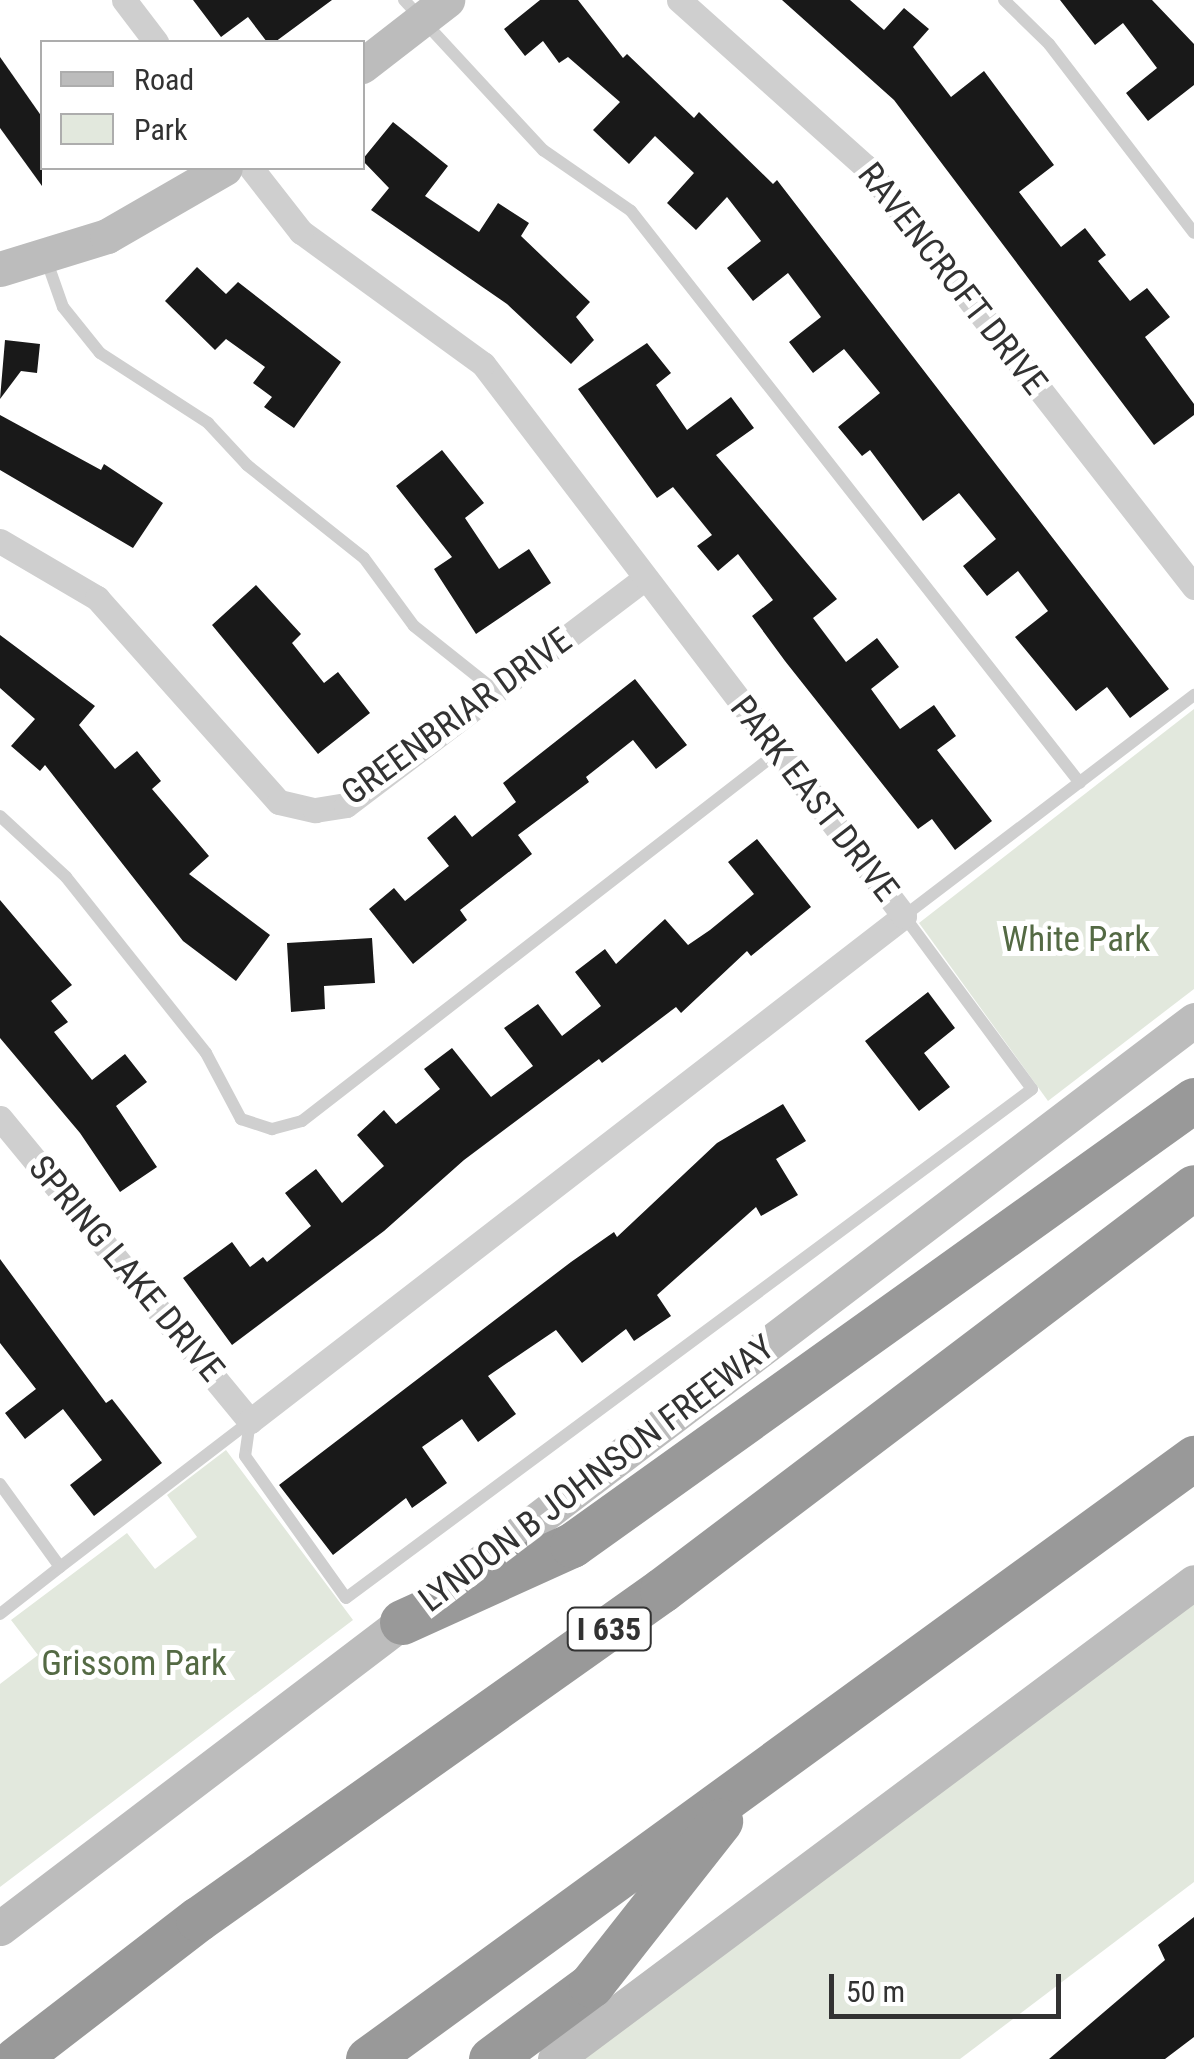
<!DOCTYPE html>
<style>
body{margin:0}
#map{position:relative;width:1194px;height:2059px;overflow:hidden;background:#fff;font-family:"Roboto Condensed",sans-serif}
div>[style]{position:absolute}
.green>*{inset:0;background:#e2e8dd}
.building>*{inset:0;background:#191919}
.lane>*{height:12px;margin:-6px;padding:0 6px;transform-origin:6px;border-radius:6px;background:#cfcfcf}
.street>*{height:25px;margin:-12.5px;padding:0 12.5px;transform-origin:12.5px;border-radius:12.5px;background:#cfcfcf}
.secondary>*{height:35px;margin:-17.5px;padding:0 17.5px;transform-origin:17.5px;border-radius:17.5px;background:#bcbcbc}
.highway>*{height:45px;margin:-22.5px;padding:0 22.5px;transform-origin:22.5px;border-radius:22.5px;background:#999}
span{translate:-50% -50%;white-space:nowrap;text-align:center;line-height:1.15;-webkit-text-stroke:10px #fff;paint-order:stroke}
.shield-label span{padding:2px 8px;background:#fff;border:2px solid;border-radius:8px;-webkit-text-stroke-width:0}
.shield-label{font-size:32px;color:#323232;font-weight:700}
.street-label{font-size:35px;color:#323232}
.park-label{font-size:35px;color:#546a44}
.legend{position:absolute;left:40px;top:40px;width:325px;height:130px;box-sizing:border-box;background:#fff;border:2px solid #adadad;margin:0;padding:12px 18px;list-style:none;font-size:30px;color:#323232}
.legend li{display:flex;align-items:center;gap:20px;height:50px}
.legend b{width:50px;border:2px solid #adadad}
.scale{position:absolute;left:829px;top:1974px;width:232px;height:45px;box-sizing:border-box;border:5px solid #323232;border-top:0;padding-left:12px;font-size:30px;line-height:35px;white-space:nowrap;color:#323232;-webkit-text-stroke:8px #fff;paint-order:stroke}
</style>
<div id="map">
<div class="green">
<i style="clip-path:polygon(1194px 709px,1194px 989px,1048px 1101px,919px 923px)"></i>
<i style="clip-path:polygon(226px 1450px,353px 1620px,0 1887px,0 1684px,38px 1655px,11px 1620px,127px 1533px,155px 1569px,197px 1537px,167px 1495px)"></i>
<i style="clip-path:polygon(1194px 1566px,1194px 1882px,960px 2059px,547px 2059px)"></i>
</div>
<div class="building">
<i style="clip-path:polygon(193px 0,332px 0,275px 42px,267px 42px,248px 17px,221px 37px)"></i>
<i style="clip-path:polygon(540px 0,578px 0,623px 58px,627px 54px,694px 118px,699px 112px,773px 184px,777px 180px,1169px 689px,1130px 718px,1107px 687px,1076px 711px,1015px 637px,1048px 611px,1018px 571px,987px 596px,963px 566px,996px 539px,959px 493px,923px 521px,870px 450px,862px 456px,838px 427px,880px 393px,844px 349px,813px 373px,789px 342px,821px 317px,788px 273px,753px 301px,727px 268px,761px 241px,727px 197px,696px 230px,667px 203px,694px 173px,655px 136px,629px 164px,593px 130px,620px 102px,568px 57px,559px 63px,543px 41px,525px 56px,504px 29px)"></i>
<i style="clip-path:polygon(782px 0,850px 0,884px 30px,904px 8px,929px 29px,913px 47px,951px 97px,984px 71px,1054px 165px,1019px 192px,1061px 247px,1085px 228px,1106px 255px,1098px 261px,1130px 301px,1147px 288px,1170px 317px,1145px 337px,1194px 404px,1194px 415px,1154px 445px,894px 100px)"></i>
<i style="clip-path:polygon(1060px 0,1152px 0,1194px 44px,1194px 85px,1148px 121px,1126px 93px,1157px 68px,1123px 23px,1095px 45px)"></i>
<i style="clip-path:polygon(0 57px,42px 117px,42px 186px,0 128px)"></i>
<i style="clip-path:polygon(393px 122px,448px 166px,425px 196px,479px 232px,498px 203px,529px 223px,521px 236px,590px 302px,576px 317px,594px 340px,571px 364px,507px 304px,371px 210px,389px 188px,362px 160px)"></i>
<i style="clip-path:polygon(197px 267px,226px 294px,238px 282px,341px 362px,294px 428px,264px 407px,272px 397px,253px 383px,265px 367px,226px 339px,215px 350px,165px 301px)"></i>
<i style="clip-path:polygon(5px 340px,40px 344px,37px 373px,21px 371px,0 399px)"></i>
<i style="clip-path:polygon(647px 343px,671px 373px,656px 385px,687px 430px,731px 397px,754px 428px,716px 455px,837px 599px,813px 618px,846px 662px,877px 638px,899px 667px,871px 689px,900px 729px,934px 705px,956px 736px,937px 750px,992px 821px,955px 850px,932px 819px,918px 829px,785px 661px,752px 616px,773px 600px,738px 554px,718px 571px,697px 546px,712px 535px,673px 487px,657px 498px,578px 389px)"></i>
<i style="clip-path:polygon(0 415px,101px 470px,104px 464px,163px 503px,133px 548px,0 470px)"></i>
<i style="clip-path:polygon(442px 450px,484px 503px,465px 518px,499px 569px,529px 549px,551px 583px,476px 634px,434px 569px,452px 557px,396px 486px)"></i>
<i style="clip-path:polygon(256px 585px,301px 634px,292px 643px,324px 683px,338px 672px,370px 713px,318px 754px,212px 625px)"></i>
<i style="clip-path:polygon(0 635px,95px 706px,79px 725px,115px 769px,137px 751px,161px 781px,152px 789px,209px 856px,189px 874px,270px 935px,236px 981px,183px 941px,45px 765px,40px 771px,11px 746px,35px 719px,0 688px)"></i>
<i style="clip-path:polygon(635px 679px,687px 745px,656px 769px,633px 740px,586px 777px,589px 782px,518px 835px,532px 854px,460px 910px,467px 920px,413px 964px,369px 909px,394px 888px,405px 901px,449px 866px,427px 838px,455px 815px,472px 837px,516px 802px,503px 783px)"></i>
<i style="clip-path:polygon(757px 839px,811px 907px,751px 956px,747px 951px,681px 1013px,676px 1007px,602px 1063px,599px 1059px,464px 1160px,384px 1231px,232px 1345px,183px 1278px,232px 1242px,250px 1267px,263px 1257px,267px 1262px,311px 1226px,285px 1193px,316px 1169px,342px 1203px,384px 1166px,357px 1135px,384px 1110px,396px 1124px,440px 1089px,424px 1069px,452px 1048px,491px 1097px,533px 1066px,504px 1028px,538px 1004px,562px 1036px,601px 1006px,575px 972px,605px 949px,616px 964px,665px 919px,688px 945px,710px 930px,754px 894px,728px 862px)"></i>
<i style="clip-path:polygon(0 900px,72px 985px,51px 1001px,68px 1022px,54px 1032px,92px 1080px,125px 1054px,147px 1082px,116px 1106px,157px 1167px,120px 1192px,80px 1133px,0 1038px)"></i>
<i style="clip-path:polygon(372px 938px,375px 983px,324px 986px,325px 1009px,291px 1012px,287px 943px)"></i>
<i style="clip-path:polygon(928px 992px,955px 1028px,924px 1053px,950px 1087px,919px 1111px,865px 1041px)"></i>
<i style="clip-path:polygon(783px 1104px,806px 1141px,776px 1159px,798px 1195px,761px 1216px,756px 1207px,657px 1295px,671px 1316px,634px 1341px,626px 1329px,582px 1363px,556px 1330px,488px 1376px,516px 1414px,478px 1442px,462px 1419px,422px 1447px,447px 1483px,412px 1508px,406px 1498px,333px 1555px,279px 1485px,571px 1262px,614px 1232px,617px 1237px,717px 1143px)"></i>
<i style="clip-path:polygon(0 1259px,106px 1403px,112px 1399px,162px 1463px,94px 1516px,70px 1485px,102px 1460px,63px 1409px,25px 1439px,5px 1413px,36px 1389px,0 1343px)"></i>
<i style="clip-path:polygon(1194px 1917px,1194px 2037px,1165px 2059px,1049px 2059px,1165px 1960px,1158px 1945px)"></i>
</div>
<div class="lane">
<i style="left:404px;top:0;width:205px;rotate:47.2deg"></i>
<i style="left:543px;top:150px;width:107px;rotate:34.7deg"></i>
<i style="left:631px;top:211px;width:727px;rotate:51.87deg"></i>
<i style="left:1004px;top:0;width:63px;rotate:44.4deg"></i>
<i style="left:1049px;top:44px;width:238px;rotate:52.5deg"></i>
<i style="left:45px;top:256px;width:54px;rotate:70.6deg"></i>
<i style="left:63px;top:307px;width:59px;rotate:51.2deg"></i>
<i style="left:100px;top:353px;width:129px;rotate:32.9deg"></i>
<i style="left:208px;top:423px;width:57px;rotate:47.1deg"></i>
<i style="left:247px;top:465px;width:149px;rotate:38.5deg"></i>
<i style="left:364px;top:558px;width:84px;rotate:53.7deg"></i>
<i style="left:414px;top:626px;width:106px;rotate:38.5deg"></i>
<i style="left:0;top:816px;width:90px;rotate:42.7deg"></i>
<i style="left:66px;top:877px;width:225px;rotate:51.5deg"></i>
<i style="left:206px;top:1053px;width:75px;rotate:62.1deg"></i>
<i style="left:241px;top:1119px;width:33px;rotate:18deg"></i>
<i style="left:272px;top:1129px;width:31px;rotate:-15deg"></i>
<i style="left:302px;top:1121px;width:602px;rotate:-37.78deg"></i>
<i style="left:250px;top:1421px;width:35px;rotate:98deg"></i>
<i style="left:245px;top:1456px;width:174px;rotate:54.6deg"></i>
<i style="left:346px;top:1598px;width:854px;rotate:-36.57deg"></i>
<i style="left:1032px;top:1089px;width:215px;rotate:-126.5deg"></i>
<i style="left:904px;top:916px;width:365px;rotate:-37.3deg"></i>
<i style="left:0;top:1484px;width:102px;rotate:54.1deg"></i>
<i style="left:60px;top:1567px;width:76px;rotate:141.9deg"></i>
<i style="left:60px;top:1567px;width:240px;rotate:-37.5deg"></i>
</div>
<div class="street">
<i style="left:124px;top:0;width:53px;rotate:52.7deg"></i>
<i style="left:679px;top:0;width:251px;rotate:41.8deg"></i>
<i style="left:866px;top:167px;width:533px;rotate:52.01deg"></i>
<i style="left:0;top:541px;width:113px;rotate:30.4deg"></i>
<i style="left:97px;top:598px;width:273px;rotate:48.3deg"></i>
<i style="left:279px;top:802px;width:37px;rotate:13deg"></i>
<i style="left:315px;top:810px;width:31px;rotate:-9deg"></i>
<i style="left:346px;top:805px;width:374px;rotate:-37.2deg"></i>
<i style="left:0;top:1118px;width:393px;rotate:50.5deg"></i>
<i style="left:250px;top:1421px;width:826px;rotate:-37.67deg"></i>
<i style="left:904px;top:916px;width:694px;rotate:-127.33deg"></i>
<i style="left:483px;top:364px;width:225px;rotate:-144deg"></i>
<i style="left:301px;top:232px;width:81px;rotate:-128deg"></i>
</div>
<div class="secondary">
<i style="left:362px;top:66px;width:108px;rotate:-37.8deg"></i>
<i style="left:0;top:269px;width:112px;rotate:-17.1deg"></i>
<i style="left:107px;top:236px;width:136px;rotate:-30deg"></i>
<i style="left:0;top:1928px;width:1500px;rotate:-37.25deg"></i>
<i style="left:555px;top:2059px;width:797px;rotate:-36.74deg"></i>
</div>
<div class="highway">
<i style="left:402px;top:1622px;width:187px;rotate:-24.4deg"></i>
<i style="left:572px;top:1545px;width:765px;rotate:-35.58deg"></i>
<i style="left:16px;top:2059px;width:230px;rotate:-37.6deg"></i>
<i style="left:198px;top:1919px;width:569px;rotate:-35.34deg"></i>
<i style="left:662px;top:1590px;width:667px;rotate:-37.14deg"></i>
<i style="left:368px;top:2059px;width:1022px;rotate:-36.04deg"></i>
<i style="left:491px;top:2059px;width:124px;rotate:-36.5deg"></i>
<i style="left:591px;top:1985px;width:209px;rotate:-51.8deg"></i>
</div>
<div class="shield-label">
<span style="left:609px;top:1629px">I 635</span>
</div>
<div class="street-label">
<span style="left:952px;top:279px;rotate:52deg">RAVENCROFT DRIVE</span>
<span style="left:457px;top:717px;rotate:-36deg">GREENBRIAR DRIVE</span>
<span style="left:814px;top:799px;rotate:52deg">PARK EAST DRIVE</span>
<span style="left:126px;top:1269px;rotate:50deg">SPRING LAKE DRIVE</span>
<span style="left:597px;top:1474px;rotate:-37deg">LYNDON B JOHNSON FREEWAY</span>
</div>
<div class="park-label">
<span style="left:1076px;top:940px">White Park</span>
<span style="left:134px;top:1664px">Grissom Park</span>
</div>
<ul class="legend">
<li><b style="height:12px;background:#bcbcbc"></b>Road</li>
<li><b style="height:28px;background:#e2e8dd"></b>Park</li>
</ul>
<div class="scale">50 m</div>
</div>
